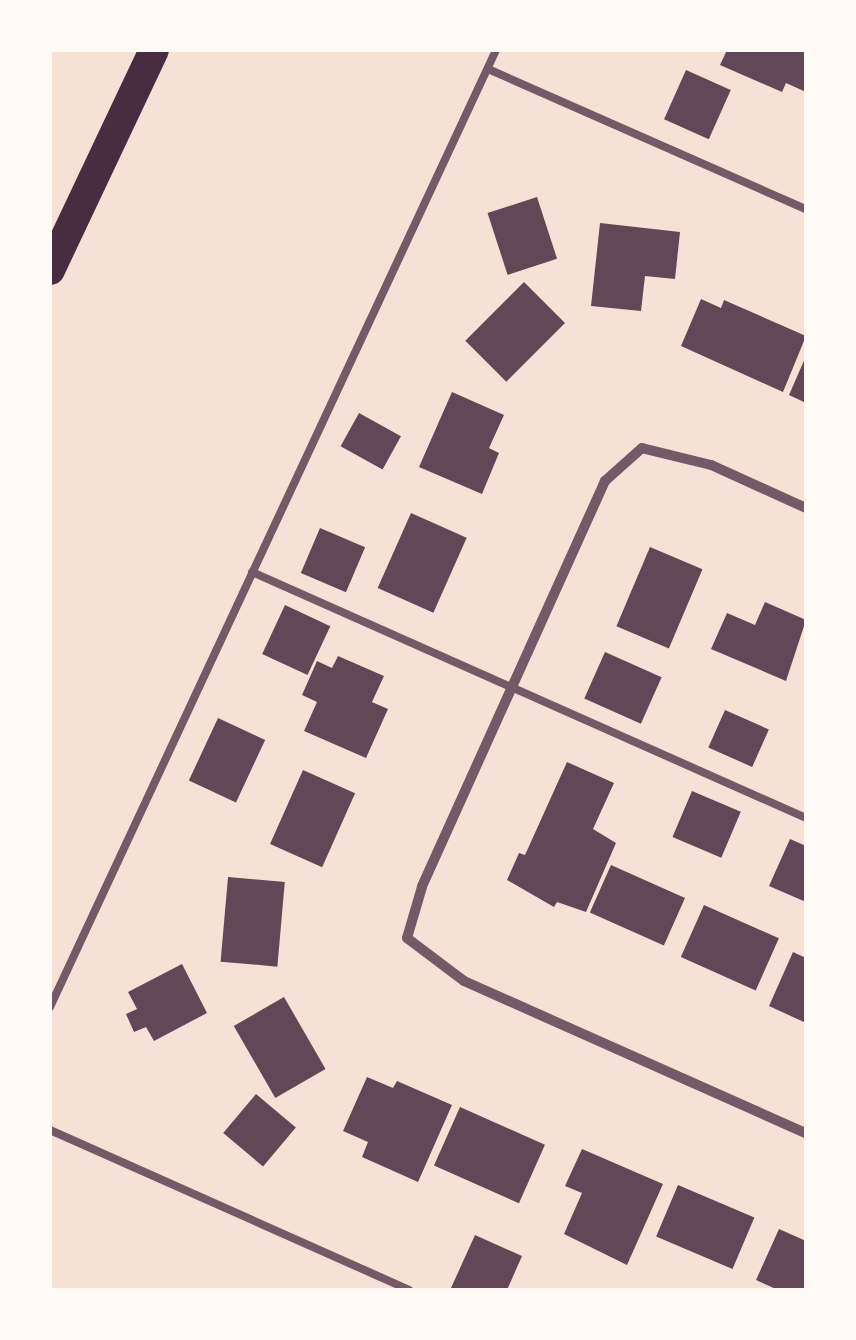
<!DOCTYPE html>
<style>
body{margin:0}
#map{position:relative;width:856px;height:1340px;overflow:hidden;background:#f7e1d7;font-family:"DejaVu Sans",sans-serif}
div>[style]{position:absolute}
.building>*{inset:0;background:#644757;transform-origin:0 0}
.service>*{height:8px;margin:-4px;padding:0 4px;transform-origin:4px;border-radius:4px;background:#755966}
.minor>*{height:10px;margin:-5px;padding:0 5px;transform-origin:5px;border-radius:5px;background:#755966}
.motorway>*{height:30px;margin:-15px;padding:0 15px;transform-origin:15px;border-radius:15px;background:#4a2c40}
span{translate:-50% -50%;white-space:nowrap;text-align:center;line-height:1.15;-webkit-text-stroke:8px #fffaf5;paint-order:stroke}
.frame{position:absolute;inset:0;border:52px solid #fffaf5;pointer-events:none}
</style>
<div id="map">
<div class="building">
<i style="clip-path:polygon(727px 50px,806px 50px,806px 92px,786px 83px,782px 92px,720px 65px)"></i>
<i style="left:686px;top:70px;width:49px;height:54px;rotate:24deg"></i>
<i style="left:537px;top:197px;width:65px;height:52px;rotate:72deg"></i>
<i style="clip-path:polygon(600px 223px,680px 232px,675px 279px,645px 276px,641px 311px,591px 306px)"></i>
<i style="left:524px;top:282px;width:58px;height:83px;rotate:45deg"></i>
<i style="clip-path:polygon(701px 299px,721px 308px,724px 300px,806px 336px,783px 392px,681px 346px)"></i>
<i style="clip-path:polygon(806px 356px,806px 403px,789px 395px)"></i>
<i style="clip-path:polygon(452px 392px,504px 415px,489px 448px,499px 453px,482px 494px,419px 467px)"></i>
<i style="left:359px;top:413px;width:48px;height:38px;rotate:29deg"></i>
<i style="left:411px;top:513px;width:61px;height:82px;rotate:24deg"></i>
<i style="left:320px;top:528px;width:49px;height:49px;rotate:23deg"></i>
<i style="left:650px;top:547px;width:57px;height:86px;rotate:23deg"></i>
<i style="clip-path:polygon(765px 602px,806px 620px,786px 681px,711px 649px,727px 613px,755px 625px)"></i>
<i style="left:285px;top:605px;width:50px;height:54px;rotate:25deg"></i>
<i style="left:605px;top:652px;width:62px;height:51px;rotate:24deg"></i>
<i style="clip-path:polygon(338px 656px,384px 676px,372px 702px,388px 709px,366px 758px,304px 731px,317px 702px,302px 695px,317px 661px,332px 668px)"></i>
<i style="left:725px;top:710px;width:48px;height:41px;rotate:24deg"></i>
<i style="left:218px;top:718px;width:52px;height:69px;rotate:25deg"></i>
<i style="clip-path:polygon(567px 762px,614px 783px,593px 829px,616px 843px,586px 912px,557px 902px,554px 907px,507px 880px,519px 853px,525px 855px)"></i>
<i style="left:303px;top:770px;width:57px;height:81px;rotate:24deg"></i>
<i style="left:692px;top:791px;width:53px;height:50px;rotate:23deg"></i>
<i style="clip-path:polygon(790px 839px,806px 846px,806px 902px,769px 886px)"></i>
<i style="left:611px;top:865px;width:81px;height:52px;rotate:24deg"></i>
<i style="left:228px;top:877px;width:57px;height:85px;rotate:5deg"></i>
<i style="left:704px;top:905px;width:82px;height:57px;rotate:24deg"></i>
<i style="clip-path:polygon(793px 952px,806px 958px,806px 1023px,769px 1006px)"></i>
<i style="clip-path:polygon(182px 964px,207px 1013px,154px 1041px,146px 1027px,134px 1032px,126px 1014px,137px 1009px,128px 992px)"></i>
<i style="left:284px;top:997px;width:83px;height:58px;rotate:60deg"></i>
<i style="clip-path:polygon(367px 1077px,393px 1088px,397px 1081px,452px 1105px,418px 1182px,362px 1157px,368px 1142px,343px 1131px)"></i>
<i style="left:256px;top:1094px;width:52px;height:51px;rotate:40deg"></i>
<i style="left:460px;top:1107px;width:93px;height:64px;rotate:24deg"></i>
<i style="clip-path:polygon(582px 1149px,663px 1184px,627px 1265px,564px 1234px,582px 1193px,565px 1186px)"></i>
<i style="left:678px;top:1185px;width:83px;height:56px;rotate:23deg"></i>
<i style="clip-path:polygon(779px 1229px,806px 1241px,806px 1290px,778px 1290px,756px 1280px)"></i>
<i style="clip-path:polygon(475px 1235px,522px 1256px,507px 1290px,451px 1288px)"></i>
</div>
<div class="service">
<i style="left:488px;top:69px;width:347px;rotate:23.8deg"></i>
<i style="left:252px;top:572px;width:606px;rotate:23.94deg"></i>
<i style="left:50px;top:1007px;width:1056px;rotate:-65.01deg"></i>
<i style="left:50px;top:1130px;width:393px;rotate:24deg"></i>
</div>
<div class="minor">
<i style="left:806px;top:508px;width:104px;rotate:-155.6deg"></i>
<i style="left:711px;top:465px;width:71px;rotate:-166.2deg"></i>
<i style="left:642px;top:448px;width:50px;rotate:138.3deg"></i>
<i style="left:605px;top:481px;width:445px;rotate:114.3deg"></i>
<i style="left:422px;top:887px;width:53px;rotate:106.4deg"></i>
<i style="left:407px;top:938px;width:71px;rotate:37deg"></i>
<i style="left:464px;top:981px;width:374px;rotate:24deg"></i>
</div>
<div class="motorway">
<i style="left:50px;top:270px;width:243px;rotate:-64.7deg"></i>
</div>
<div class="frame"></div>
</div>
